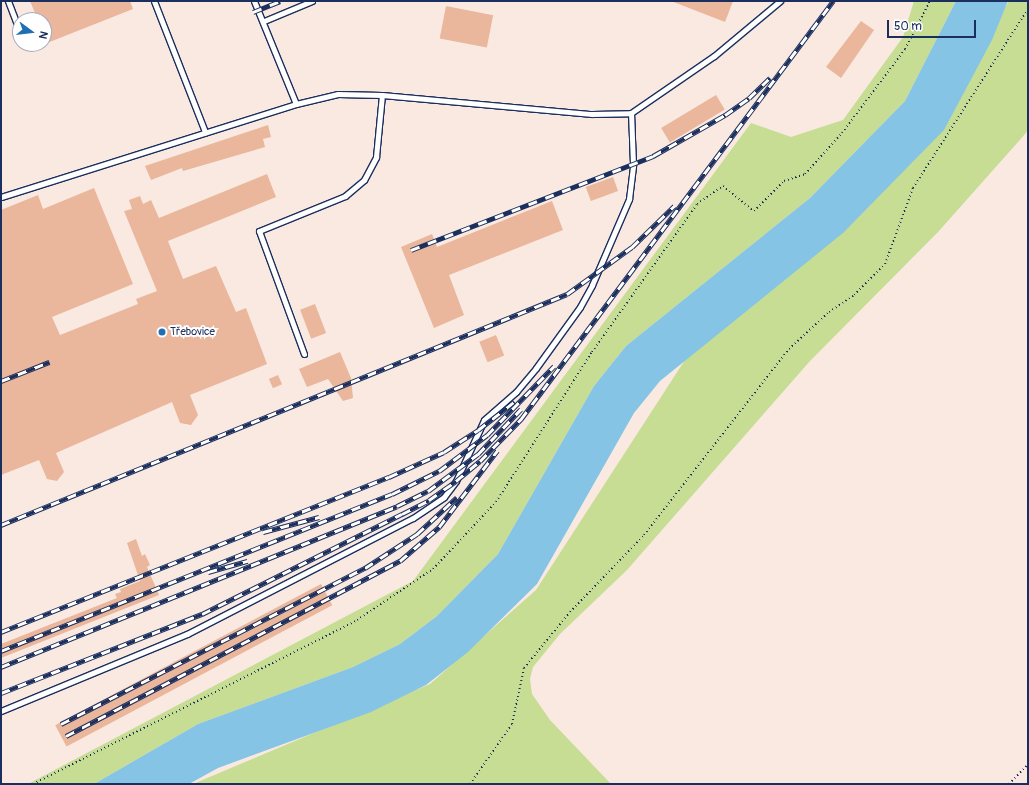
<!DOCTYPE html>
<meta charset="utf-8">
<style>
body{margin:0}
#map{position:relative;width:1029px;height:785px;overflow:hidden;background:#f9e9e1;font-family:Pangolin,sans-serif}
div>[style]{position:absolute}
.green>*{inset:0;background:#c6dd93}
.water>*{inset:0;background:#86c4e6}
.building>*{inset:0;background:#eab69c;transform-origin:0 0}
.path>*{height:2px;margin-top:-1px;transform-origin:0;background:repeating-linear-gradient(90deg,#1b2f5e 0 1px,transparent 0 4px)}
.roads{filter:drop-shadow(1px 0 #1b2f5e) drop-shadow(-1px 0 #1b2f5e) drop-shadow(0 1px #1b2f5e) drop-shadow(0 -1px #1b2f5e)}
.service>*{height:5px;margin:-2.5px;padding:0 2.5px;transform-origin:2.5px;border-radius:2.5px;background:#fff}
.rail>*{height:4.5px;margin-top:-2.25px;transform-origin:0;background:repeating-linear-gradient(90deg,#fff 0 9px,#1b2f5e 0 18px);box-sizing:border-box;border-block:1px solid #1b2f5e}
.dots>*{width:11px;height:11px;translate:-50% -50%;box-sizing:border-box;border:2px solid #fff;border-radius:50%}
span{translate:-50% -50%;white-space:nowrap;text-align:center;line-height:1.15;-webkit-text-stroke:4px #fff;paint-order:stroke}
.poi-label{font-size:11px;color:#1b2f5e}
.left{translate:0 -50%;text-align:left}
.frame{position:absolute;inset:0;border:2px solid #1b2f5e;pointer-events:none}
.north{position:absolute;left:12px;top:12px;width:40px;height:40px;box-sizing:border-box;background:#fff;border:1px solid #a4acbf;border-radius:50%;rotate:105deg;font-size:11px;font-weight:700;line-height:16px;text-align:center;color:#1b2f5e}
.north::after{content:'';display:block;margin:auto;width:14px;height:18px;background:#1f6fb2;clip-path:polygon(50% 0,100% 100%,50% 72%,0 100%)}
.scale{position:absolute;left:887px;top:20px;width:89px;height:18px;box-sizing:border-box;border:2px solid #1b2f5e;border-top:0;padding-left:5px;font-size:12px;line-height:14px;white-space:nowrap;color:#1b2f5e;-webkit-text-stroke:3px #fff;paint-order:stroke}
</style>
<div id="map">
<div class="green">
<i style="clip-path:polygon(914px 1px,956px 1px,905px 101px,810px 198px,626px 346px,594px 386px,498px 554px,437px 616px,400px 644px,353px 667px,198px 724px,94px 784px,28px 784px,413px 581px,751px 123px,791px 137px,843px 120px,903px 37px)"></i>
<i style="clip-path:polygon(1009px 1px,1028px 1px,1028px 130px,1025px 134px,938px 232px,810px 361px,627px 570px,560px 634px,533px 667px,530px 679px,532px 694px,550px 720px,611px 784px,193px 784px,430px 684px,536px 590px,683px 363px,703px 336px,980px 51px)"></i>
</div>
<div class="water">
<i style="clip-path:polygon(956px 1px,1008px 1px,992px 40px,944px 130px,843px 233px,660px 381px,634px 413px,537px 584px,468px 652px,426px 685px,371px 712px,218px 768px,189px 784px,94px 784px,198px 724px,353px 667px,400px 644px,437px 616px,498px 554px,594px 386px,626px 346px,810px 198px,905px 101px)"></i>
</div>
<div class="building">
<i style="clip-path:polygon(30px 1px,130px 1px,133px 9px,47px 43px,44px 36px,44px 20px,38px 20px)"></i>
<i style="clip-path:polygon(671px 1px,733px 1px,725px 22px)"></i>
<i style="left:446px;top:6px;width:48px;height:33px;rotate:11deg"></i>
<i style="clip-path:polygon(861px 21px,874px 30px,841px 78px,826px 67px)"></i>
<i style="left:716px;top:95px;width:17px;height:64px;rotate:59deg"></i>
<i style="clip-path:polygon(268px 125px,271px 137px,263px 139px,265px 147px,183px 171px,182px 168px,151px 180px,145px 166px)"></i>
<i style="clip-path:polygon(267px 174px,276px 197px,168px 241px,183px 279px,216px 266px,236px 312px,246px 308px,267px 364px,190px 395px,198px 415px,191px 425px,180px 423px,172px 402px,56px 453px,64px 472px,57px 481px,47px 479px,39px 460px,1px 475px,1px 210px,38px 195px,43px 209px,94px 188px,133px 284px,52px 317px,60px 335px,138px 304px,136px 299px,157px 291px,124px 211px,132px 209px,129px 200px,140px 196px,143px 204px,151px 200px,159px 218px)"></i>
<i style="left:613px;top:177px;width:15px;height:29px;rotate:70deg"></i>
<i style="clip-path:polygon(552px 201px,563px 230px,449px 275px,464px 315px,434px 328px,401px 247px,432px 234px,437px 247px)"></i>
<i style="left:315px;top:304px;width:31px;height:16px;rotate:69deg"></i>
<i style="left:496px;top:335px;width:22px;height:18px;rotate:68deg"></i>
<i style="clip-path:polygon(340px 352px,351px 378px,353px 398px,343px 401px,328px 379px,307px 387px,299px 369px)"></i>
<i style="left:278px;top:375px;width:10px;height:10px;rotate:66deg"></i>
<i style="clip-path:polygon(136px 539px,142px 556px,145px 554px,150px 565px,147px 567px,159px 595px,1px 658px,1px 644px,117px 598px,115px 594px,121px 592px,120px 589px,140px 581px,127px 543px)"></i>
<i style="left:321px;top:584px;width:24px;height:301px;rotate:62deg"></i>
</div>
<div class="path">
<i style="left:33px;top:784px;width:363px;rotate:-26.8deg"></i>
<i style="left:357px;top:620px;width:92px;rotate:-33.9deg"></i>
<i style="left:433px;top:569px;width:92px;rotate:-46.8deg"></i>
<i style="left:496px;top:502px;width:178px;rotate:-57.4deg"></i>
<i style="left:592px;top:352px;width:181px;rotate:-54.6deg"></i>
<i style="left:697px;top:204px;width:32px;rotate:-35deg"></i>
<i style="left:723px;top:186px;width:40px;rotate:39deg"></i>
<i style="left:754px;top:211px;width:42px;rotate:-45deg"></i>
<i style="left:784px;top:181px;width:22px;rotate:-18deg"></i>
<i style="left:805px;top:174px;width:55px;rotate:-47.9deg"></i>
<i style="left:842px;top:133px;width:105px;rotate:-53.1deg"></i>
<i style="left:905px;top:49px;width:54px;rotate:-62.5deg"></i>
<i style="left:470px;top:784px;width:73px;rotate:-55deg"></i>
<i style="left:512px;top:724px;width:57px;rotate:-77.9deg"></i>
<i style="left:524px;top:668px;width:72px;rotate:-50.6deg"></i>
<i style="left:570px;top:612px;width:107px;rotate:-46.1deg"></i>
<i style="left:644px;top:535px;width:236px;rotate:-52.1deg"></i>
<i style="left:789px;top:349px;width:54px;rotate:-42.8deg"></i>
<i style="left:829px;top:312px;width:30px;rotate:-34deg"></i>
<i style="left:854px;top:295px;width:44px;rotate:-45deg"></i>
<i style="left:885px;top:264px;width:81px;rotate:-69.8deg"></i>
<i style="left:913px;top:188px;width:213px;rotate:-57.3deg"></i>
<i style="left:1009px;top:784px;width:28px;rotate:-46deg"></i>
</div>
<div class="roads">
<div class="service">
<i style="left:8px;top:1px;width:33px;rotate:69deg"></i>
<i style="left:154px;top:1px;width:141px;rotate:68.7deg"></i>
<i style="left:254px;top:1px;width:111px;rotate:67.8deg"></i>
<i style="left:264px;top:21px;width:52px;rotate:-22.6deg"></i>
<i style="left:1px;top:197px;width:309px;rotate:-17.5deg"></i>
<i style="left:296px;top:104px;width:43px;rotate:-13.4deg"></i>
<i style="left:338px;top:94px;width:44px;rotate:1.3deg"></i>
<i style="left:382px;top:95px;width:211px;rotate:5.2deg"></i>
<i style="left:592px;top:114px;width:39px;rotate:-1deg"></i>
<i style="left:631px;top:113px;width:101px;rotate:-34.5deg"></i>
<i style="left:714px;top:56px;width:86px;rotate:-39.8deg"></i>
<i style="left:304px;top:354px;width:131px;rotate:-110.1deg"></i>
<i style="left:259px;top:231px;width:93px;rotate:-22.1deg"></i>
<i style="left:345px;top:196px;width:25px;rotate:-40deg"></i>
<i style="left:364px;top:180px;width:26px;rotate:-62deg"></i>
<i style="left:376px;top:157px;width:62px;rotate:-84.5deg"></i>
<i style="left:1px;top:711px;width:201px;rotate:-22.5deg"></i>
<i style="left:187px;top:634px;width:254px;rotate:-27.2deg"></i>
<i style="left:413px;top:518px;width:37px;rotate:-34deg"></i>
<i style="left:444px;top:497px;width:20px;rotate:-53deg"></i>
<i style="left:456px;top:481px;width:67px;rotate:-65.3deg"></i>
<i style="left:484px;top:420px;width:43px;rotate:-41.2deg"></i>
<i style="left:516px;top:392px;width:31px;rotate:-50deg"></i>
<i style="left:536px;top:368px;width:75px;rotate:-54.2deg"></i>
<i style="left:580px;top:307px;width:25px;rotate:-61deg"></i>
<i style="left:592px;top:285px;width:94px;rotate:-66.7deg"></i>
<i style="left:629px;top:199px;width:35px;rotate:-83deg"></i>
<i style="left:633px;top:164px;width:51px;rotate:-92.2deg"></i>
</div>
</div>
<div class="rail">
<i style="left:253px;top:12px;width:29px;rotate:-22deg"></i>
<i style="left:411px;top:250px;width:260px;rotate:-21.2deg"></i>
<i style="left:653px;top:156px;width:83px;rotate:-29.7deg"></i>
<i style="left:725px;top:115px;width:29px;rotate:-35deg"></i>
<i style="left:749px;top:98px;width:29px;rotate:-44deg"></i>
<i style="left:1px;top:381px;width:52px;rotate:-21.6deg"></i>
<i style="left:1px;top:525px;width:611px;rotate:-22.2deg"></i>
<i style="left:567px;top:294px;width:80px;rotate:-35.9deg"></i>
<i style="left:632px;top:247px;width:59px;rotate:-44.3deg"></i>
<i style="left:263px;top:532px;width:58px;rotate:-15deg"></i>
<i style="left:208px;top:572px;width:41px;rotate:-15.8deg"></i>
<i style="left:1px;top:632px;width:418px;rotate:-21.8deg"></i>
<i style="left:389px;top:477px;width:60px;rotate:-24.4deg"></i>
<i style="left:444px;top:452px;width:40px;rotate:-32.9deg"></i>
<i style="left:478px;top:430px;width:46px;rotate:-37.9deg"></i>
<i style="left:1px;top:651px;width:421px;rotate:-21.9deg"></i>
<i style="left:392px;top:494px;width:52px;rotate:-26.1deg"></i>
<i style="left:439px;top:471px;width:60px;rotate:-36.9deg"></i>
<i style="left:487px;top:435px;width:96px;rotate:-45.8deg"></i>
<i style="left:1px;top:667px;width:427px;rotate:-22.1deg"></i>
<i style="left:397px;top:506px;width:34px;rotate:-26deg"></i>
<i style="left:428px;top:491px;width:62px;rotate:-36.5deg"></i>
<i style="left:478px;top:454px;width:62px;rotate:-46.3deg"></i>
<i style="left:1px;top:693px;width:216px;rotate:-21.5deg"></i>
<i style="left:202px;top:614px;width:224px;rotate:-26.6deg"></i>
<i style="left:402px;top:514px;width:30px;rotate:-27deg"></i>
<i style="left:429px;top:500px;width:33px;rotate:-35deg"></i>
<i style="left:456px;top:481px;width:31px;rotate:-40deg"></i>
<i style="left:480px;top:461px;width:59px;rotate:-45.7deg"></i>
<i style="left:521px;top:419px;width:522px;rotate:-53.26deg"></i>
<i style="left:61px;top:724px;width:342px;rotate:-27.2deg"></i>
<i style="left:365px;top:568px;width:62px;rotate:-33.2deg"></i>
<i style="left:417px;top:534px;width:54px;rotate:-42.8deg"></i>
<i style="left:66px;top:736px;width:377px;rotate:-27.7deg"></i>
<i style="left:400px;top:561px;width:52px;rotate:-41.1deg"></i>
<i style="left:439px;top:527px;width:96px;rotate:-52.7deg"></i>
</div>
<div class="dots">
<i style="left:162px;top:332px;background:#1f6fb2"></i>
</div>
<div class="poi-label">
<span class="left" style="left:170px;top:332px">Třebovice</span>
</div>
<div class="frame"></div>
<div class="north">N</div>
<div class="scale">50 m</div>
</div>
